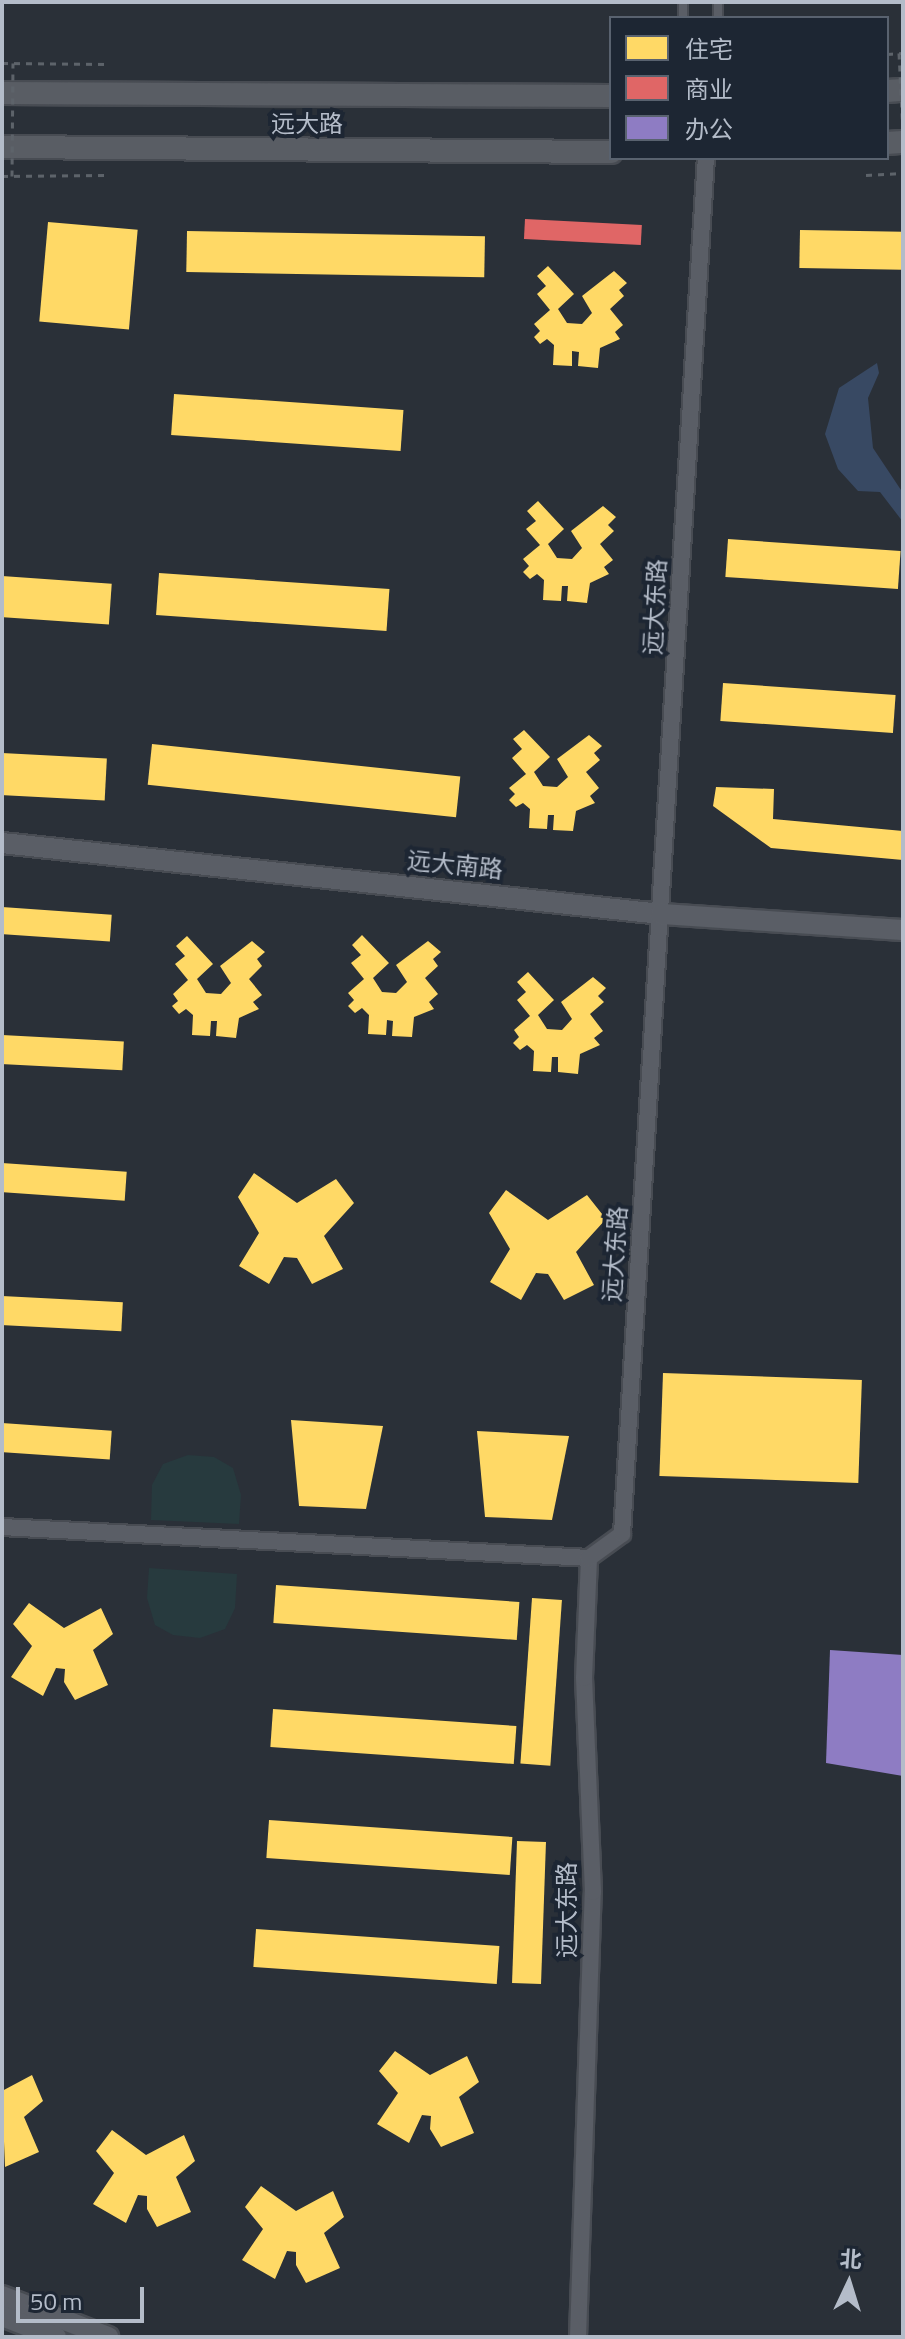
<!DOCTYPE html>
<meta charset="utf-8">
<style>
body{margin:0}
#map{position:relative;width:905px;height:2339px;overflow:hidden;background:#2a3038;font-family:"Titillium Web","Noto Sans SC",sans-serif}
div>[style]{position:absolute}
.green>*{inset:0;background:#273a3e}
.water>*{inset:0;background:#384963}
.homes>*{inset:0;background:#ffd966;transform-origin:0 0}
.shops>*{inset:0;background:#e06666;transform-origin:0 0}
.offices>*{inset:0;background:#8e7cc3}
.path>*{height:3px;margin-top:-1.5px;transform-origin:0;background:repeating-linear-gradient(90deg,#5d636a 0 6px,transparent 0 12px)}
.roads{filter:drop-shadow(2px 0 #484c53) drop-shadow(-2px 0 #484c53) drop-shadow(0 2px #484c53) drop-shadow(0 -2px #484c53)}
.service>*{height:8px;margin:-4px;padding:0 4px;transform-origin:4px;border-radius:4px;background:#5a5e66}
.minor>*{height:16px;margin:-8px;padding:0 8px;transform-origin:8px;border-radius:8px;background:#5a5e66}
.tertiary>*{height:20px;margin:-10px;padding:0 10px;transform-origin:10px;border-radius:10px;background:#5a5e66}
.secondary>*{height:22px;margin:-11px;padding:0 11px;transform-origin:11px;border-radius:11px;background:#595d64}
.path-bridge>*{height:3px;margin-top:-1.5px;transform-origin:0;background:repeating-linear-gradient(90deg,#5d636a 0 6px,transparent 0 12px)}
span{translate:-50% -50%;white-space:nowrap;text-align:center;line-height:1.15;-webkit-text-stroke:8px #1d2633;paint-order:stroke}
.street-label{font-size:24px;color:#b4bcc9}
.frame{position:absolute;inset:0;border:4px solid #b4bcc9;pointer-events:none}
.legend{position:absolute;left:609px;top:16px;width:280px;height:144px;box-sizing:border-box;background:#1d2633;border:2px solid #59626f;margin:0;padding:10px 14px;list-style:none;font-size:24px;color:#b4bcc9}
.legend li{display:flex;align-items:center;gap:16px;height:40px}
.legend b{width:40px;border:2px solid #59626f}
.north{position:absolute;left:809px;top:2243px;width:80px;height:80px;-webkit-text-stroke:6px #1d2633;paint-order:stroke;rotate:4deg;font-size:22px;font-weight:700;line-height:32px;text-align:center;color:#b4bcc9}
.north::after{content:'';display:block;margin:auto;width:28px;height:36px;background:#b4bcc9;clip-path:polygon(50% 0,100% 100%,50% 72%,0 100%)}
.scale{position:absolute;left:16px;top:2287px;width:128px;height:36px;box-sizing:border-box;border:4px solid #b4bcc9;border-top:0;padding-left:10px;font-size:24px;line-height:28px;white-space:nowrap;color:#b4bcc9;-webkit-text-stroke:6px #1d2633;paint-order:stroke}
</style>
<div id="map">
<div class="green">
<i style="clip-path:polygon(188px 1455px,214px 1457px,233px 1468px,241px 1495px,239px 1524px,151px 1520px,152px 1485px,163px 1464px)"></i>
<i style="clip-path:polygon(149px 1568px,237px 1574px,235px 1608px,225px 1629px,200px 1638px,173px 1635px,155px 1625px,147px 1598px)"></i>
</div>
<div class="water">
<i style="clip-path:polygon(877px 363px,879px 373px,868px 398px,873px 448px,903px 493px,903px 522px,880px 492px,858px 491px,838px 469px,825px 434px,839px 388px)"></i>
</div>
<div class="homes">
<i style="left:48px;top:222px;width:90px;height:100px;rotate:5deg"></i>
<i style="left:800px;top:230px;width:103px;height:38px;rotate:1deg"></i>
<i style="left:187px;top:231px;width:298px;height:41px;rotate:1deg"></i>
<i style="clip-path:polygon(548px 266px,574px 294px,558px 309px,567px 323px,582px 324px,592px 313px,582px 296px,614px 271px,627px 283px,619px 290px,624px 296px,610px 309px,623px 325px,615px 332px,620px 339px,600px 348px,598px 368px,578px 366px,579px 352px,572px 351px,572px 366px,553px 365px,554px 345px,547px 339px,540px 344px,534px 337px,540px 331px,534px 324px,550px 310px,537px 294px,546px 286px,537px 276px)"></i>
<i style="left:174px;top:394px;width:230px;height:41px;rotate:4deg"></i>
<i style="clip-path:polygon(538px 501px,564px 529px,548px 544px,557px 558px,572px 559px,582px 548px,571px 531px,603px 506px,616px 517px,608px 525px,614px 531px,600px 544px,613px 560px,604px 567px,609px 574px,590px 583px,587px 603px,567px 601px,568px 586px,562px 586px,561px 601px,543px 600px,544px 580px,537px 574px,530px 579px,523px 572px,529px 566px,523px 559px,540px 545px,526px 529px,536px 521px,527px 511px)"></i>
<i style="left:728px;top:539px;width:173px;height:38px;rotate:4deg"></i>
<i style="left:159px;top:573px;width:231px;height:42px;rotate:4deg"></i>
<i style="left:2px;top:576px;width:110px;height:41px;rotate:4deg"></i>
<i style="left:723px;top:683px;width:173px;height:38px;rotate:4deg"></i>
<i style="clip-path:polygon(524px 730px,550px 757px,534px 772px,543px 786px,557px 787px,568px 777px,557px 759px,589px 735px,602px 746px,594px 753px,600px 760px,586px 772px,599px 788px,590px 796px,595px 803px,576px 811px,573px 831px,553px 830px,554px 815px,548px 815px,547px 829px,529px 828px,530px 809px,523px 803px,516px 807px,509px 800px,515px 794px,509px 788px,526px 774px,512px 758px,522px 749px,513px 739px)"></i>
<i style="left:152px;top:744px;width:310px;height:41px;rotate:6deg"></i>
<i style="left:2px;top:753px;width:105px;height:42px;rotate:3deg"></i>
<i style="clip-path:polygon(716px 787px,774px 789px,773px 819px,903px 831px,903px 860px,771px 848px,713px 806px)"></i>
<i style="left:2px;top:907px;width:110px;height:27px;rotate:4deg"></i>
<i style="clip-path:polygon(362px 935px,389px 963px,373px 978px,382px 992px,396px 993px,407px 982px,396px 965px,428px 941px,441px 952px,433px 959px,438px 966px,425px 978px,438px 994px,429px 1002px,434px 1009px,414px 1017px,412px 1037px,392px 1036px,393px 1021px,387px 1020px,386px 1035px,368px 1034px,369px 1015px,362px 1008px,355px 1013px,348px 1006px,354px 1000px,348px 993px,364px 979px,351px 963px,361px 955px,352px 945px)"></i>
<i style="clip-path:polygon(187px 936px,213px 964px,197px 979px,206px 993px,221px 994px,231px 983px,220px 966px,252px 941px,265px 952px,257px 959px,262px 966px,249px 979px,262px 995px,253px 1002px,259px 1009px,239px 1018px,236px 1038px,216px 1036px,217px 1021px,211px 1021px,210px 1036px,192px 1035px,193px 1015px,186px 1009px,179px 1014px,172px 1006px,178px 1001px,173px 994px,188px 980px,175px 964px,185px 956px,176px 946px)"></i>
<i style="clip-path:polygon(528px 972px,554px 1000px,538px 1015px,547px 1029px,562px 1030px,572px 1019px,561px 1002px,593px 977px,606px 988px,598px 996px,604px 1002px,590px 1014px,603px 1031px,594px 1038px,600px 1045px,580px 1054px,578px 1074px,558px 1072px,558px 1057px,552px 1057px,551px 1072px,533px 1071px,534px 1051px,527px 1045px,520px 1050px,513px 1043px,519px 1037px,514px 1030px,530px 1016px,517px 1000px,526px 992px,517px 982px)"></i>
<i style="left:2px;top:1035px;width:122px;height:29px;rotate:3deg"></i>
<i style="left:2px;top:1163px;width:125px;height:29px;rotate:4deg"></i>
<i style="clip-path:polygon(254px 1173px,297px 1203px,336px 1179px,354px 1203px,324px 1236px,343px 1269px,312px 1284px,297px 1258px,284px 1257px,269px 1284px,239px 1266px,259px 1233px,238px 1197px)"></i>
<i style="clip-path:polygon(506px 1190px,548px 1220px,587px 1195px,606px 1219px,576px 1252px,594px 1285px,564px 1300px,548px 1274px,536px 1273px,521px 1300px,490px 1282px,510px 1249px,489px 1213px)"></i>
<i style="left:2px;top:1296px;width:121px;height:29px;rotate:3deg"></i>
<i style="left:663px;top:1373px;width:199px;height:103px;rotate:2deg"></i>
<i style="clip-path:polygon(291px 1420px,383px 1426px,366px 1509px,299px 1506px)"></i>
<i style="left:2px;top:1423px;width:110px;height:29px;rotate:4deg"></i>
<i style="clip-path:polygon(477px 1431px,569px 1436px,552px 1520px,485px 1517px)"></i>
<i style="left:276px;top:1585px;width:244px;height:38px;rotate:4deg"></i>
<i style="left:532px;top:1598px;width:30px;height:166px;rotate:4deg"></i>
<i style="clip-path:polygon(29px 1603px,64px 1628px,101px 1608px,113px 1634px,93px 1650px,108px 1685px,75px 1700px,64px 1682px,65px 1669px,56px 1668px,43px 1696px,11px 1677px,32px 1646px,13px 1624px)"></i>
<i style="left:273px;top:1709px;width:244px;height:38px;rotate:4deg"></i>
<i style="left:269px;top:1820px;width:244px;height:38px;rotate:4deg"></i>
<i style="left:517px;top:1841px;width:29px;height:142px;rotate:2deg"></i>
<i style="left:256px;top:1929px;width:244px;height:38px;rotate:4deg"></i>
<i style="clip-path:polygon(395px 2051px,430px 2075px,467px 2056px,479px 2082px,459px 2097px,474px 2133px,441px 2147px,430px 2129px,431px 2116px,422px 2115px,409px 2143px,377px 2124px,398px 2093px,379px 2071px)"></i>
<i style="clip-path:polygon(32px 2075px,43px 2101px,24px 2117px,39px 2152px,5px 2167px,2px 2091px)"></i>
<i style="clip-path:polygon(112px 2130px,146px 2155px,184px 2135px,195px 2161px,176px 2177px,191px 2212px,157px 2227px,147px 2209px,147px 2196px,138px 2195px,126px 2223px,93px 2204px,114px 2173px,96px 2151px)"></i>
<i style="clip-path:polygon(261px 2186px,296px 2211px,333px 2191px,344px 2217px,324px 2233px,340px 2268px,306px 2283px,296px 2265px,296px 2252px,287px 2251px,275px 2279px,242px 2260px,263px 2229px,245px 2207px)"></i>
</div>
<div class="shops">
<i style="left:525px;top:219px;width:117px;height:20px;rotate:3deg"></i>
</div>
<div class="offices">
<i style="clip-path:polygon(830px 1650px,903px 1655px,903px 1776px,826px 1763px)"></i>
</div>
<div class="path">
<i style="left:887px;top:54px;width:16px;rotate:-4deg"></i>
<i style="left:2px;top:63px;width:105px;rotate:0.5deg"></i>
<i style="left:866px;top:175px;width:37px;rotate:-3deg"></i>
<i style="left:2px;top:176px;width:103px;rotate:-0.6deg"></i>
</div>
<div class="roads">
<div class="service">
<i style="left:683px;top:18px;width:16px;rotate:-90deg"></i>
<i style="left:718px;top:18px;width:16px;rotate:-90deg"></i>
</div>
<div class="minor">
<i style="left:2px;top:1527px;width:588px;rotate:3.02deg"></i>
<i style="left:578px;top:2337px;width:445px;rotate:-88.1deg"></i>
<i style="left:593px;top:1892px;width:214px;rotate:-92.4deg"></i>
<i style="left:584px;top:1678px;width:120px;rotate:-87.6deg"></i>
<i style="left:589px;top:1558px;width:41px;rotate:-36deg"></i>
<i style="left:622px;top:1534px;width:1379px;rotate:-86.51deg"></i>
</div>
<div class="tertiary">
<i style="left:2px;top:843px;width:663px;rotate:6.15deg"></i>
<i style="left:661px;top:914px;width:243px;rotate:3.8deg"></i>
<i style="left:2px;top:2296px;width:114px;rotate:21.1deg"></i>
<i style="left:2px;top:2316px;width:58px;rotate:21.3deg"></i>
</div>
<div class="secondary">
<i style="left:887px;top:91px;width:16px;rotate:-4deg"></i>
<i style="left:2px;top:93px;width:609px;rotate:0.28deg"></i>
<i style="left:887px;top:143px;width:16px;rotate:-4deg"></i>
<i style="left:2px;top:147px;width:609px;rotate:0.47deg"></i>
</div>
</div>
<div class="path-bridge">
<i style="left:899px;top:53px;width:78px;rotate:87.1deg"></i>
<i style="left:12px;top:176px;width:113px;rotate:-89.5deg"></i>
</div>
<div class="street-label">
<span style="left:307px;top:124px">远大路</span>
<span style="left:655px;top:607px;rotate:-87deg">远大东路</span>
<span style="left:455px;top:865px;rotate:6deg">远大南路</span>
<span style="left:615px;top:1254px;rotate:-86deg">远大东路</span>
<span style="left:567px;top:1910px;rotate:-90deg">远大东路</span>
</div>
<div class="frame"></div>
<ul class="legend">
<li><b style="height:22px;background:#ffd966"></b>住宅</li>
<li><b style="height:22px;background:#e06666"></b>商业</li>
<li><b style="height:22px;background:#8e7cc3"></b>办公</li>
</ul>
<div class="north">北</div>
<div class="scale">50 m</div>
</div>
